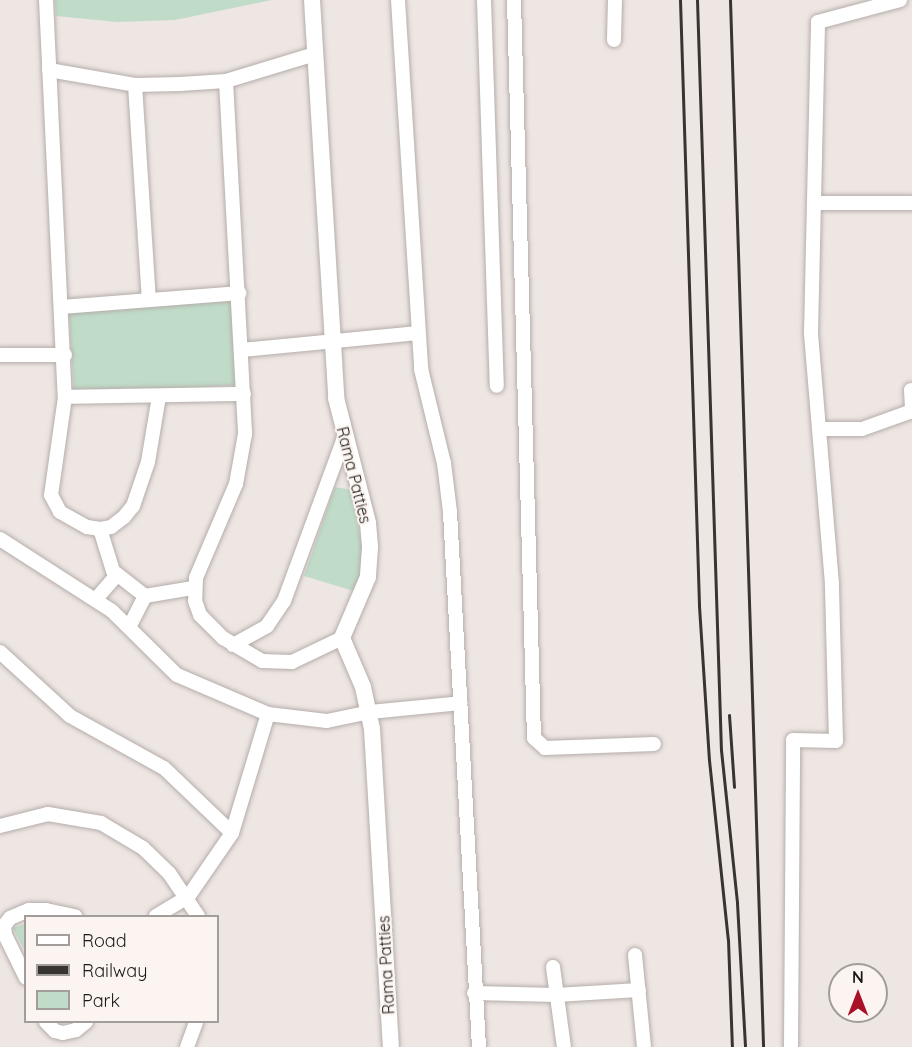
<!DOCTYPE html>
<html>
<head>
<meta charset="utf-8">
<style>
  body { margin:0 }
  #map { position:relative; width:912px; height:1047px; overflow:hidden; background:#eee6e3; font-family:Quicksand,sans-serif }
  div>[style] { position:absolute }
  .green>* { inset:0; background:#c0dcc9 }
  .roads { filter:drop-shadow(0 0 2px #b4ada9) drop-shadow(0 0 2px #b4ada9) }
  .minor>* { height:14px; margin:-7px; padding:0 7px; transform-origin:7px; border-radius:7px; background:#fff }
  .tertiary>* { height:16px; margin:-8px; padding:0 8px; transform-origin:8px; border-radius:8px; background:#fff }
  .rail>* { height:3px; margin:-1.5px; padding:0 1.5px; transform-origin:1.5px; border-radius:1.5px; background:#373432 }
  span { translate:-50% -50%; white-space:nowrap; text-align:center; line-height:1.15; -webkit-text-stroke:4.5px #fbf4f0; paint-order:stroke }
  .street-label { font-size:16px; color:#1c1a18 }
  .legend { position:absolute; left:24px; top:915px; width:195px; height:108px; box-sizing:border-box; background:#fbf4f0; border:2px solid #a29d9a; margin:0; padding:8px 10px; list-style:none; font-size:18px; color:#1c1a18 }
  .legend li { display:flex; align-items:center; gap:12px; height:30px }
  .legend b { width:30px; border:2px solid #a29d9a }
  .north { position:absolute; left:828px; top:963px; width:60px; height:60px; box-sizing:border-box; background:#fbf4f0; border:2px solid #a29d9a; border-radius:50%; rotate:0deg; font-size:16px; font-weight:700; line-height:24px; text-align:center; color:#1c1a18 }
  .north::after { content:''; display:block; margin:auto; width:21px; height:27px; background:#a81128; clip-path:polygon(50% 0,100% 100%,50% 72%,0 100%) }
</style>
</head>
<body>
<div id="map">
  <div class="green">
    <i style="clip-path:polygon(55px 0,272px 0,175px 20px,117px 22px,56px 16px)"></i>
    <i style="clip-path:polygon(232px 301px,237px 385px,74px 394px,69px 311px)"></i>
    <i style="clip-path:polygon(335px 487px,352px 490px,363px 554px,357px 592px,304px 576px)"></i>
    <i style="clip-path:polygon(25px 924px,26px 924px,25px 951px,13px 928px)"></i>
  </div>
  <div class="roads">
    <div class="minor">
      <i style="left:46px;top:0;width:397px;rotate:87.3deg"></i>
      <i style="left:65px;top:397px;width:99px;rotate:98.1deg"></i>
      <i style="left:51px;top:495px;width:19px;rotate:62deg"></i>
      <i style="left:60px;top:512px;width:31px;rotate:29deg"></i>
      <i style="left:87px;top:527px;width:13px;rotate:9deg"></i>
      <i style="left:100px;top:529px;width:11px;rotate:-10deg"></i>
      <i style="left:111px;top:527px;width:16px;rotate:-38deg"></i>
      <i style="left:124px;top:517px;width:14px;rotate:-51deg"></i>
      <i style="left:133px;top:506px;width:46px;rotate:-71.2deg"></i>
      <i style="left:148px;top:462px;width:67px;rotate:-80.5deg"></i>
      <i style="left:398px;top:0;width:370px;rotate:86.4deg"></i>
      <i style="left:421px;top:369px;width:97px;rotate:76.3deg"></i>
      <i style="left:444px;top:463px;width:49px;rotate:83deg"></i>
      <i style="left:450px;top:512px;width:536px;rotate:86.9deg"></i>
      <i style="left:484px;top:0;width:386px;rotate:88.1deg"></i>
      <i style="left:514px;top:0;width:738px;rotate:88.45deg"></i>
      <i style="left:534px;top:738px;width:15px;rotate:42deg"></i>
      <i style="left:545px;top:748px;width:109px;rotate:-2.1deg"></i>
      <i style="left:614px;top:40px;width:40px;rotate:-88.6deg"></i>
      <i style="left:49px;top:70px;width:87px;rotate:9.9deg"></i>
      <i style="left:135px;top:85px;width:45px;rotate:-1.3deg"></i>
      <i style="left:180px;top:84px;width:46px;rotate:-3.7deg"></i>
      <i style="left:226px;top:81px;width:93px;rotate:-16.9deg"></i>
      <i style="left:226px;top:81px;width:354px;rotate:86.9deg"></i>
      <i style="left:245px;top:434px;width:51px;rotate:100.2deg"></i>
      <i style="left:236px;top:484px;width:102px;rotate:113.1deg"></i>
      <i style="left:196px;top:578px;width:23px;rotate:92deg"></i>
      <i style="left:195px;top:601px;width:15px;rotate:70deg"></i>
      <i style="left:200px;top:615px;width:33px;rotate:45deg"></i>
      <i style="left:223px;top:638px;width:45px;rotate:30.5deg"></i>
      <i style="left:262px;top:661px;width:30px;rotate:2deg"></i>
      <i style="left:292px;top:662px;width:55px;rotate:-25.6deg"></i>
      <i style="left:135px;top:85px;width:215px;rotate:86.3deg"></i>
      <i style="left:816px;top:203px;width:96px"></i>
      <i style="left:62px;top:307px;width:178px;rotate:-4.5deg"></i>
      <i style="left:242px;top:350px;width:177px;rotate:-5.5deg"></i>
      <i style="left:0;top:355px;width:65px"></i>
      <i style="left:911px;top:390px;width:18px;rotate:87deg"></i>
      <i style="left:65px;top:397px;width:179px;rotate:-1deg"></i>
      <i style="left:819px;top:429px;width:43px"></i>
      <i style="left:862px;top:429px;width:53px;rotate:-19.8deg"></i>
      <i style="left:100px;top:529px;width:44px;rotate:72.8deg"></i>
      <i style="left:113px;top:571px;width:41px;rotate:38deg"></i>
      <i style="left:145px;top:596px;width:35px;rotate:117deg"></i>
      <i style="left:0;top:539px;width:133px;rotate:32.7deg"></i>
      <i style="left:112px;top:611px;width:91px;rotate:44.6deg"></i>
      <i style="left:177px;top:675px;width:99px;rotate:23.2deg"></i>
      <i style="left:268px;top:714px;width:59px;rotate:6.8deg"></i>
      <i style="left:327px;top:721px;width:44px;rotate:-11.8deg"></i>
      <i style="left:370px;top:712px;width:91px;rotate:-5.6deg"></i>
      <i style="left:145px;top:596px;width:49px;rotate:-9.5deg"></i>
      <i style="left:96px;top:599px;width:32px;rotate:-49deg"></i>
      <i style="left:233px;top:645px;width:39px;rotate:-29deg"></i>
      <i style="left:267px;top:626px;width:30px;rotate:-56deg"></i>
      <i style="left:284px;top:601px;width:174px;rotate:-69.8deg"></i>
      <i style="left:0;top:652px;width:95px;rotate:42.4deg"></i>
      <i style="left:70px;top:716px;width:107px;rotate:29deg"></i>
      <i style="left:164px;top:768px;width:94px;rotate:43.7deg"></i>
      <i style="left:0;top:826px;width:49px;rotate:-14deg"></i>
      <i style="left:48px;top:814px;width:54px;rotate:9.6deg"></i>
      <i style="left:101px;top:823px;width:49px;rotate:30.8deg"></i>
      <i style="left:143px;top:848px;width:36px;rotate:44deg"></i>
      <i style="left:169px;top:873px;width:52px;rotate:56deg"></i>
      <i style="left:156px;top:916px;width:37px;rotate:-31deg"></i>
      <i style="left:188px;top:897px;width:78px;rotate:-55.5deg"></i>
      <i style="left:232px;top:833px;width:124px;rotate:-73.2deg"></i>
      <i style="left:635px;top:955px;width:92px;rotate:84.4deg"></i>
      <i style="left:553px;top:967px;width:81px;rotate:82.2deg"></i>
      <i style="left:26px;top:978px;width:48px;rotate:-116deg"></i>
      <i style="left:5px;top:935px;width:9px;rotate:-96deg"></i>
      <i style="left:4px;top:926px;width:10px;rotate:-53deg"></i>
      <i style="left:10px;top:918px;width:21px;rotate:-23deg"></i>
      <i style="left:29px;top:910px;width:17px"></i>
      <i style="left:46px;top:910px;width:30px;rotate:12deg"></i>
      <i style="left:474px;top:993px;width:82px;rotate:1.4deg"></i>
      <i style="left:556px;top:995px;width:83px;rotate:-3.4deg"></i>
      <i style="left:46px;top:1022px;width:13px;rotate:45deg"></i>
      <i style="left:55px;top:1031px;width:8px;rotate:14deg"></i>
      <i style="left:63px;top:1033px;width:13px;rotate:-13deg"></i>
      <i style="left:76px;top:1030px;width:13px;rotate:-39deg"></i>
      <i style="left:187px;top:1047px;width:27px;rotate:-70deg"></i>
      <i style="left:791px;top:1047px;width:307px;rotate:-89.6deg"></i>
      <i style="left:793px;top:740px;width:43px;rotate:1.3deg"></i>
      <i style="left:836px;top:741px;width:157px;rotate:-91.5deg"></i>
      <i style="left:832px;top:584px;width:252px;rotate:-94.8deg"></i>
      <i style="left:811px;top:333px;width:311px;rotate:-88.7deg"></i>
      <i style="left:818px;top:22px;width:85px;rotate:-15deg"></i>
    </div>
    <div class="tertiary">
      <i style="left:312px;top:0;width:399px;rotate:86.5deg"></i>
      <i style="left:336px;top:398px;width:129px;rotate:75.6deg"></i>
      <i style="left:368px;top:523px;width:24px;rotate:85deg"></i>
      <i style="left:370px;top:547px;width:30px;rotate:94deg"></i>
      <i style="left:368px;top:577px;width:66px;rotate:113.1deg"></i>
      <i style="left:342px;top:638px;width:53px;rotate:66.8deg"></i>
      <i style="left:363px;top:687px;width:43px;rotate:77.9deg"></i>
      <i style="left:372px;top:729px;width:319px;rotate:86.6deg"></i>
    </div>
  </div>
  <div class="rail">
    <i style="left:680px;top:0;width:606px;rotate:88.2deg"></i>
    <i style="left:699px;top:606px;width:154px;rotate:86.3deg"></i>
    <i style="left:709px;top:760px;width:181px;rotate:84deg"></i>
    <i style="left:728px;top:940px;width:107px;rotate:87.9deg"></i>
    <i style="left:697px;top:0;width:750px;rotate:88.17deg"></i>
    <i style="left:721px;top:750px;width:154px;rotate:84deg"></i>
    <i style="left:737px;top:903px;width:144px;rotate:86.8deg"></i>
    <i style="left:730px;top:0;width:1048px;rotate:88.19deg"></i>
    <i style="left:729px;top:715px;width:72px;rotate:86deg"></i>
  </div>
  <div class="street-label">
    <span style="left:354px;top:475px;rotate:76deg">Rama Patties</span>
    <span style="left:386px;top:965px;rotate:-93deg">Rama Patties</span>
  </div>
  <ul class="legend">
  <li><b style="height:8px;background:#fff"></b>Road</li>
  <li><b style="height:8px;background:#373432"></b>Railway</li>
  <li><b style="height:16px;background:#c0dcc9"></b>Park</li>
  </ul>
  <div class="north">N</div>
</div>
</body>
</html>
